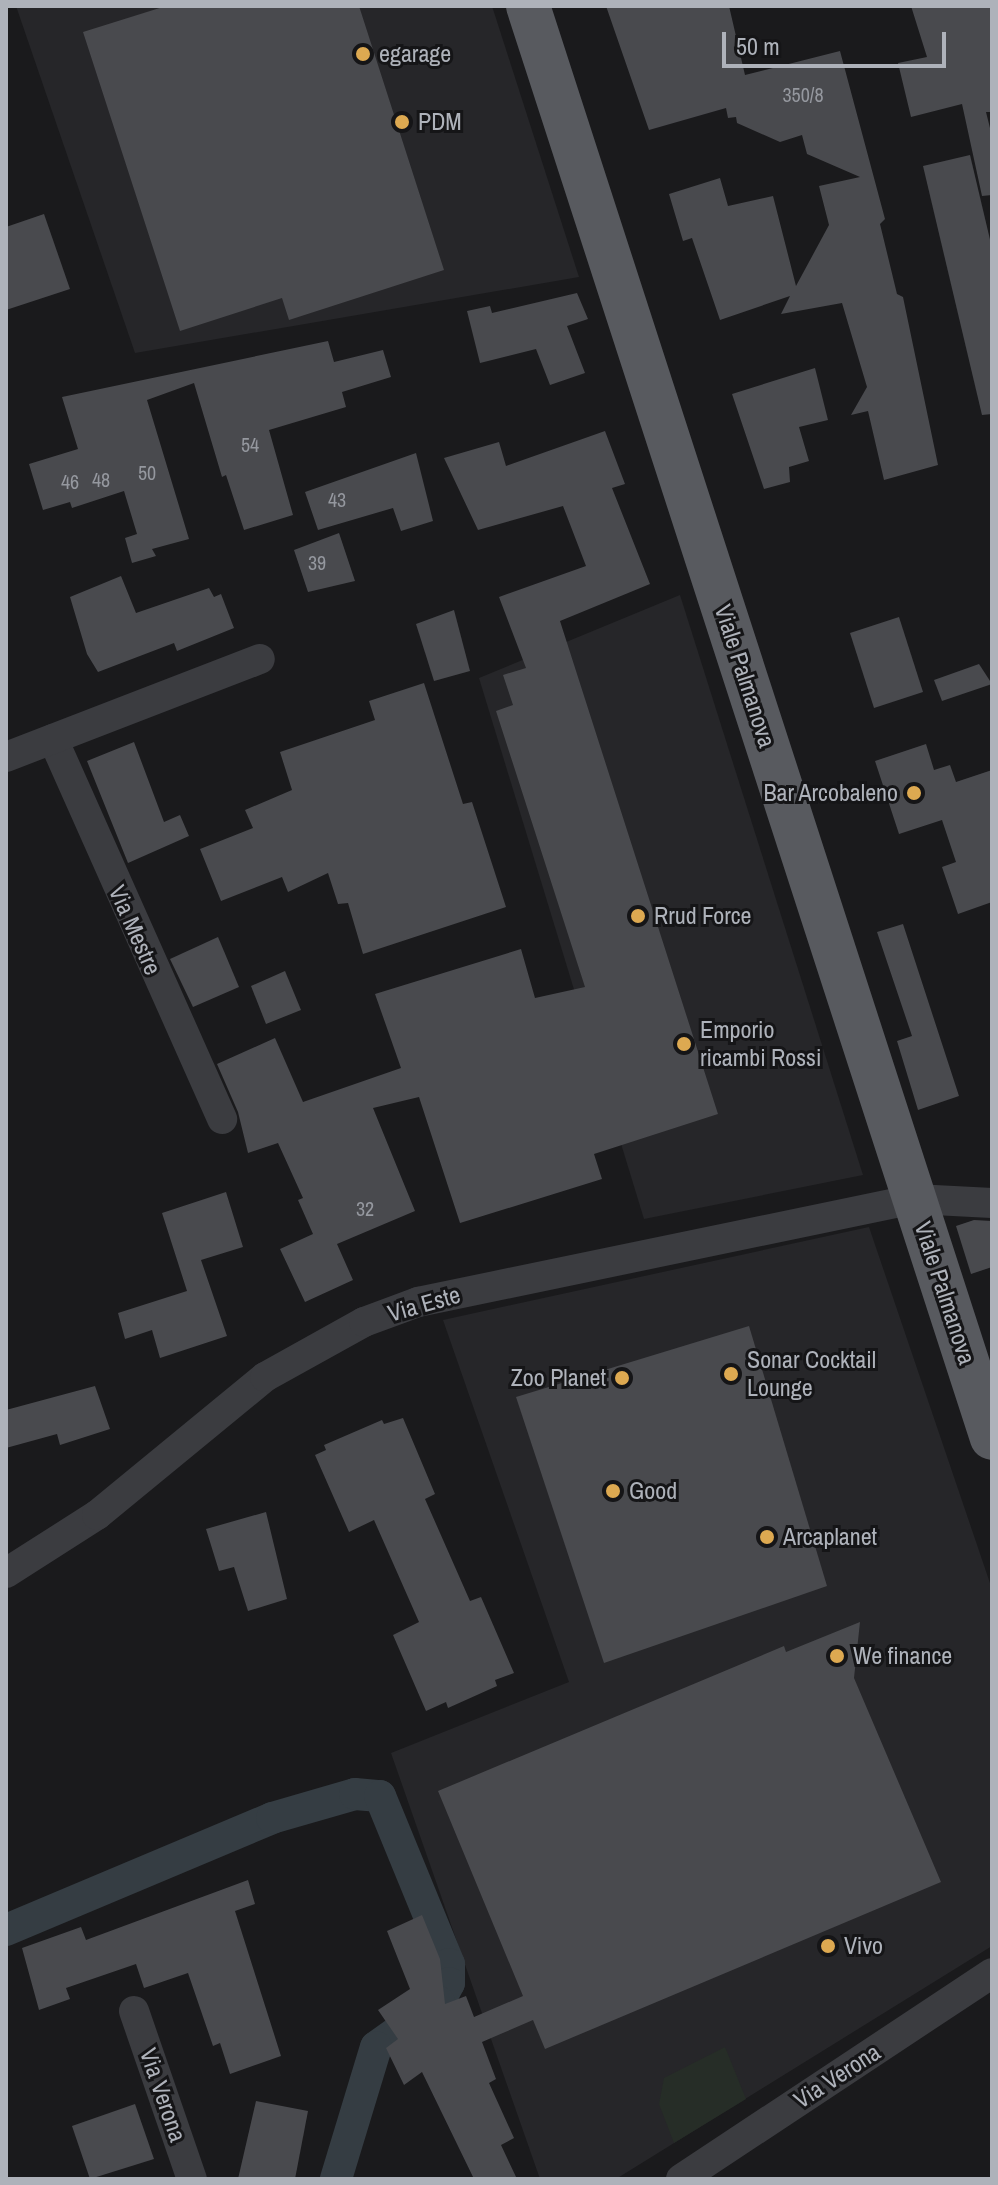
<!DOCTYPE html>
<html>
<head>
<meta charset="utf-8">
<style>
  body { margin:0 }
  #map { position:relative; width:998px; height:2185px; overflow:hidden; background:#1a1a1c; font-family:"Archivo Narrow",sans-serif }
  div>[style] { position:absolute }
  .built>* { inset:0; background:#262629 }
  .green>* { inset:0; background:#262d27 }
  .canal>* { height:32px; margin:-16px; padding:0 16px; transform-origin:16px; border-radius:16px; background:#353d43 }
  .building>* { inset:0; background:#494a4e }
  .minor>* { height:30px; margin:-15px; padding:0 15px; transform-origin:15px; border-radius:15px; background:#3b3c40 }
  .primary>* { height:44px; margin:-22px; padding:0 22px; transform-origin:22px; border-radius:22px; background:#585a5f }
  .dots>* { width:22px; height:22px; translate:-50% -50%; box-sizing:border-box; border:4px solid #151517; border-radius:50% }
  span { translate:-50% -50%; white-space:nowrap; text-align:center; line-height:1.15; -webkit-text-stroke:6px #151517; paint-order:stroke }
  .number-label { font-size:20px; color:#95989f }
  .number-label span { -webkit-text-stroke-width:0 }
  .poi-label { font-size:24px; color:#aeb2ba }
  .left { translate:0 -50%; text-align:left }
  .right { translate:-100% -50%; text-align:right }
  .street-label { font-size:24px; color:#aeb2ba }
  .frame { position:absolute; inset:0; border:8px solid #aeb2ba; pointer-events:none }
  .scale { position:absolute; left:722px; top:32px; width:224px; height:36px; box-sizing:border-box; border:4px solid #aeb2ba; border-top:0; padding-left:10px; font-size:24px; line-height:28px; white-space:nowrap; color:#aeb2ba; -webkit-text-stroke:6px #151517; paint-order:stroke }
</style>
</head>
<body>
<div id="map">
  <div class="built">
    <i style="clip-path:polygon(16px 6px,492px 6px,579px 277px,135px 353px)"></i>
    <i style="clip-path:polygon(680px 595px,863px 1175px,644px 1219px,479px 678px)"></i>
    <i style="clip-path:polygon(869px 1227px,992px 1589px,992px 1946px,616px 2179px,540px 2179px,391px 1753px,569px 1682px,443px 1320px)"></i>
  </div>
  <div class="green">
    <i style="clip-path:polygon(725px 2047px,746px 2099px,674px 2143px,659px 2104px,664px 2078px)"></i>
  </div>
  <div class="canal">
    <i style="left:6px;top:1930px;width:289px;rotate:-22.8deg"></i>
    <i style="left:272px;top:1818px;width:86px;rotate:-16.1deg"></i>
    <i style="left:355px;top:1794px;width:25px;rotate:5deg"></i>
    <i style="left:380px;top:1796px;width:182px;rotate:67.7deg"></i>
    <i style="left:449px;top:1964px;width:19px;rotate:90deg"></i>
    <i style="left:449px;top:1983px;width:21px;rotate:118deg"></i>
    <i style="left:439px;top:2002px;width:77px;rotate:144.5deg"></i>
    <i style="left:376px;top:2047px;width:138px;rotate:106.9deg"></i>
  </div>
  <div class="building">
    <i style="clip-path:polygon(166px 6px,359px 6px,444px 270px,289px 320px,282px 298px,180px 331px,83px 32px)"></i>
    <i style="clip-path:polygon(606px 6px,729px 6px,745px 75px,840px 51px,885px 219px,880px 224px,897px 294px,903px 297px,938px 465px,884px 480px,868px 411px,851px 415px,867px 387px,842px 303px,781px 314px,790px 296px,720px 320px,692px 238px,683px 241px,669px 194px,720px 178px,728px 206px,773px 196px,796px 286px,829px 225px,819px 186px,860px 177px,807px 154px,802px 135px,780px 142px,737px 123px,736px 117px,728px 118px,726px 108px,649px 130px)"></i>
    <i style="clip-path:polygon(911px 6px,992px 6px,992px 112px,986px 112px,992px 136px,992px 195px,982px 196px,962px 104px,911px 117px,898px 63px,927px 57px)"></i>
    <i style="clip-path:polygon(970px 155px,992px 248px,992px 414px,982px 415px,923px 166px)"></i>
    <i style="clip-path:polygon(44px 214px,70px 289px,6px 310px,6px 227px)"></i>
    <i style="clip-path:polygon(577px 293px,588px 319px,567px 326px,585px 373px,550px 385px,536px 349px,480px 363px,467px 311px,490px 306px,492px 313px)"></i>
    <i style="clip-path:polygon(328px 341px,334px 362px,383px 350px,391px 377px,342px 392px,346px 407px,269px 430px,293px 515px,244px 530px,226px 475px,222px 477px,194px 383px,147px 400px,189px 539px,152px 549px,156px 556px,132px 563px,125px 538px,137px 534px,124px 491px,72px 508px,70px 502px,43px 510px,29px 464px,78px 449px,62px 397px)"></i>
    <i style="clip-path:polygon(815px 368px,828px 420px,799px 427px,809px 461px,789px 467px,790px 482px,764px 489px,732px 394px)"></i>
    <i style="clip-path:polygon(605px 431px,625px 484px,612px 488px,650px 584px,560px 621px,718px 1114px,594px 1154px,602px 1179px,460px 1223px,419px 1097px,373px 1108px,415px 1211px,337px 1244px,353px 1280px,305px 1302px,280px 1249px,313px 1234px,298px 1200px,303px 1198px,278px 1143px,248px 1153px,238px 1112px,217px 1064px,275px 1038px,303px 1102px,401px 1068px,375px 994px,521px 949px,535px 998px,585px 987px,496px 711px,513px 705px,503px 675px,526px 668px,499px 597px,586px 566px,563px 506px,478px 530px,444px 458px,499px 442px,506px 466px)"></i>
    <i style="clip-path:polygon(416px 453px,433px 521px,401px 531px,393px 508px,318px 530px,305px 492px)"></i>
    <i style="clip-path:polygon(339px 533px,355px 581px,308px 592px,294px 550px)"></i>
    <i style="clip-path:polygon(121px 576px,136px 613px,209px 588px,214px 597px,221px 594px,234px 628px,177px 651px,174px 643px,98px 672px,87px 654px,70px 597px)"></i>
    <i style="clip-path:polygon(454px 610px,470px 671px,434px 681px,416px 624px)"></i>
    <i style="clip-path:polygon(899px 617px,923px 692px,874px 708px,850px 633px)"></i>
    <i style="clip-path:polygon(979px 664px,992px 684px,942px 701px,934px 680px)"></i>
    <i style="clip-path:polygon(424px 683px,463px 804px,472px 802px,506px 907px,363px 954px,348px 903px,338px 904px,328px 873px,288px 892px,282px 877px,221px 901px,200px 849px,253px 828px,245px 810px,292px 790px,280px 752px,375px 720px,369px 701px)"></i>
    <i style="clip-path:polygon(134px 742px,164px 822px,180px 815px,189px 836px,128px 863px,87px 761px)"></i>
    <i style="clip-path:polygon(926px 744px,934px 770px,950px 765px,956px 782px,992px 770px,992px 902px,958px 914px,942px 867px,956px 862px,942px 820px,899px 834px,875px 761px)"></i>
    <i style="clip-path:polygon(903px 924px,959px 1096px,918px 1110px,897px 1041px,912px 1036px,877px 932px)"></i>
    <i style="clip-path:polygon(218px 937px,239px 987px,193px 1007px,170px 959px)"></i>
    <i style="clip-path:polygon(285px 971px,301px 1010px,266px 1024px,251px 986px)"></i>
    <i style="clip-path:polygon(226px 1192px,243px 1247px,201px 1260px,227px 1336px,160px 1358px,152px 1330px,125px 1339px,118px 1313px,187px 1291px,162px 1213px)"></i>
    <i style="clip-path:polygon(974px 1220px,992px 1221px,992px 1267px,971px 1274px,956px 1226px)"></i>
    <i style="clip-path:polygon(749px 1326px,827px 1586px,604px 1663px,516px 1397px)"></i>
    <i style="clip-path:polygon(95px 1386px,110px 1429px,60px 1445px,57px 1434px,6px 1448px,6px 1410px)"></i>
    <i style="clip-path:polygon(403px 1418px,435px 1494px,425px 1499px,470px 1601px,481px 1597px,514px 1673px,495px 1680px,497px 1686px,448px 1708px,446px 1702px,426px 1711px,393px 1635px,419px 1622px,374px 1520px,349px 1532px,315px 1455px,326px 1450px,324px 1445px,382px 1420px,384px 1424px)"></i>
    <i style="clip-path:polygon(266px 1512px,287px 1599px,248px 1611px,234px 1567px,219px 1571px,206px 1529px)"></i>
    <i style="clip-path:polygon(860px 1622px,854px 1678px,941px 1882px,545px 2049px,533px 2020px,482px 2042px,496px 2079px,489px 2083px,514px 2138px,501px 2145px,517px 2179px,474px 2179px,422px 2072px,404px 2085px,386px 2048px,398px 2039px,378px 2010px,410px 1989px,387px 1931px,422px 1915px,440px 1959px,445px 2004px,466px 1996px,474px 2017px,523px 1996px,438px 1791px,784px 1646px,786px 1652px)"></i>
    <i style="clip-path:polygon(248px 1880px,255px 1904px,235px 1911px,281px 2056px,230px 2074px,220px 2043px,213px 2046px,188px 1973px,144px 1988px,136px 1964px,66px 1988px,70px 1999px,39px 2010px,22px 1948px,81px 1927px,86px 1940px)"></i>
    <i style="clip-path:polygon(256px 2101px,308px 2111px,295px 2179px,238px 2179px)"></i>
    <i style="clip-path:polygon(135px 2104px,154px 2159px,90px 2179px,72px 2126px)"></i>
  </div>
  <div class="minor">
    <i style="left:53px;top:739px;width:416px;rotate:66deg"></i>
    <i style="left:6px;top:757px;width:272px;rotate:-21.1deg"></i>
    <i style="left:6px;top:1573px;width:108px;rotate:-32.5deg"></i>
    <i style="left:97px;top:1515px;width:217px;rotate:-39.4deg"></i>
    <i style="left:265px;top:1377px;width:113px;rotate:-29.1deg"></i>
    <i style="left:364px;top:1322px;width:58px;rotate:-20.3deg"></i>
    <i style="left:418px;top:1302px;width:508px;rotate:-11.71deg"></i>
    <i style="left:915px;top:1199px;width:77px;rotate:3deg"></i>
    <i style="left:134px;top:2011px;width:178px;rotate:71deg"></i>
    <i style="left:681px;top:2179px;width:373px;rotate:-33.5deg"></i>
  </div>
  <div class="primary">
    <i style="left:528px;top:6px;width:1505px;rotate:72.05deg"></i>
  </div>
  <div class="dots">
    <i style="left:363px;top:54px;background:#dda951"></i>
    <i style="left:402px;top:122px;background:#dda951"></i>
    <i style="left:914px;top:793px;background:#dda951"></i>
    <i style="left:638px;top:916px;background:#dda951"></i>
    <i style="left:684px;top:1044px;background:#dda951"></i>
    <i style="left:731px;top:1374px;background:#dda951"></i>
    <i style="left:622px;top:1378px;background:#dda951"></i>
    <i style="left:613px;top:1491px;background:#dda951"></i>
    <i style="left:767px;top:1537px;background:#dda951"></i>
    <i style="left:837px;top:1656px;background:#dda951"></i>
    <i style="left:828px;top:1946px;background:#dda951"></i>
  </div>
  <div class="number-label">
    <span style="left:803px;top:94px">350/8</span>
    <span style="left:250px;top:444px">54</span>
    <span style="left:147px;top:472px">50</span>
    <span style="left:101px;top:479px">48</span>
    <span style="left:70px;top:481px">46</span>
    <span style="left:337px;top:499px">43</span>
    <span style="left:317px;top:562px">39</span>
    <span style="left:365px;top:1208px">32</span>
  </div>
  <div class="poi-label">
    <span class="left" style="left:379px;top:54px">egarage</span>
    <span class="left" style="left:418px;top:122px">PDM</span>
    <span class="right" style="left:898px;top:793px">Bar Arcobaleno</span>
    <span class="left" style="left:654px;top:916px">Rrud Force</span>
    <span class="left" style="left:700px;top:1044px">Emporio<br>ricambi Rossi</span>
    <span class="left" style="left:747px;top:1374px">Sonar Cocktail<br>Lounge</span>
    <span class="right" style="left:606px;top:1378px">Zoo Planet</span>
    <span class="left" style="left:629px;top:1491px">Good</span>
    <span class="left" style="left:783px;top:1537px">Arcaplanet</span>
    <span class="left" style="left:853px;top:1656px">We finance</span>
    <span class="left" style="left:844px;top:1946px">Vivo</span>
  </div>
  <div class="street-label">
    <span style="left:745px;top:676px;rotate:72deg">Viale Palmanova</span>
    <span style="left:135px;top:930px;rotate:66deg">Via Mestre</span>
    <span style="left:945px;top:1293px;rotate:72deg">Viale Palmanova</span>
    <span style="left:424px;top:1304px;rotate:-16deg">Via Este</span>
    <span style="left:837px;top:2076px;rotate:-33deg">Via Verona</span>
    <span style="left:163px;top:2095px;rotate:71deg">Via Verona</span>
  </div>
  <div class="frame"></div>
  <div class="scale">50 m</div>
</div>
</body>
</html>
